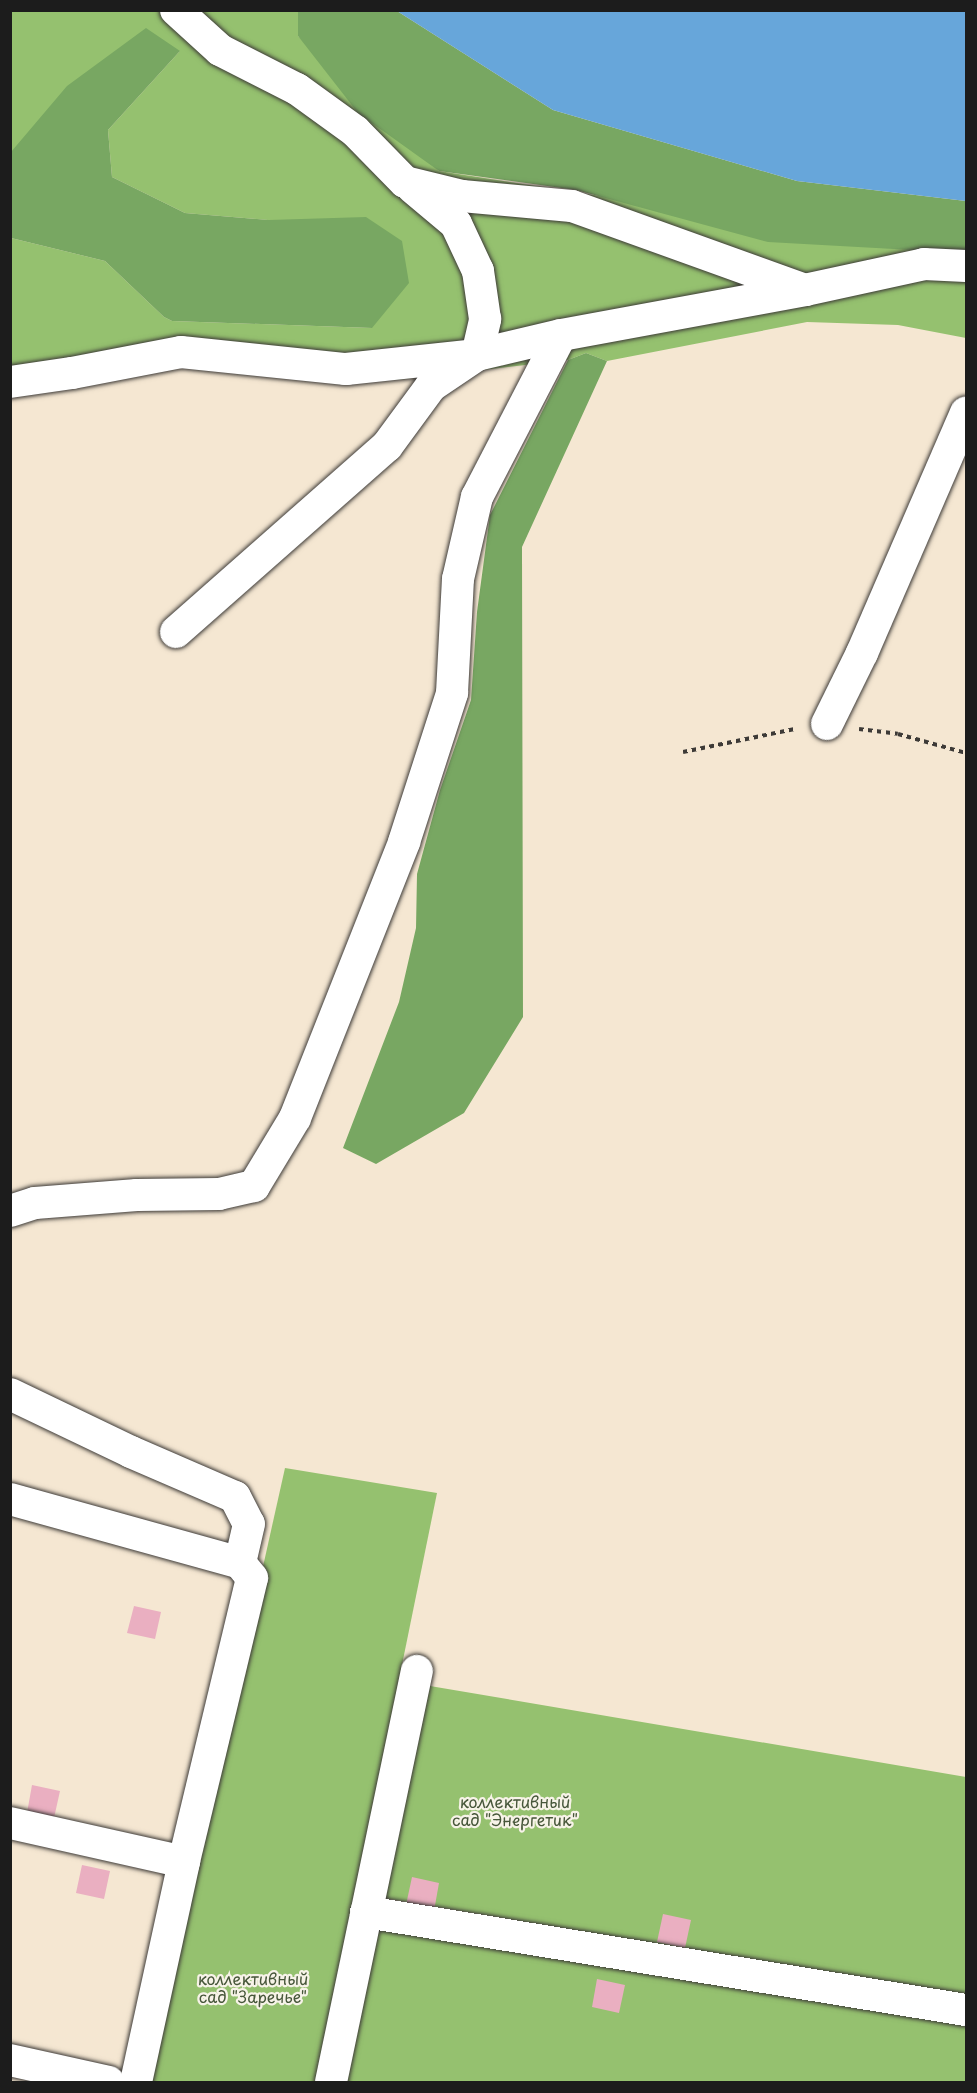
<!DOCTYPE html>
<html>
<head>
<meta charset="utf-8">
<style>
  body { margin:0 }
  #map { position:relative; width:977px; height:2093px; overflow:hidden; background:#f5e7d2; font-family:"Playpen Sans",sans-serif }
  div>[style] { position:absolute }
  .green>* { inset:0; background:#95c16f }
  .forest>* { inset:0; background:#78a762 }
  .water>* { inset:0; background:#67a6da }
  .building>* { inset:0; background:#eaafc1 }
  .path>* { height:4px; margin-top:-2px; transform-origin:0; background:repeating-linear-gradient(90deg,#3d3a37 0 4.5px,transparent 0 9px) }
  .roads { filter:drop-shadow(0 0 2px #3d3a37) drop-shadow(0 0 2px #3d3a37) }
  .minor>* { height:32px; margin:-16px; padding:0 16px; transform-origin:16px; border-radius:16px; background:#fff }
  span { translate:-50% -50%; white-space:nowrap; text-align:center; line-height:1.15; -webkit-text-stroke:4.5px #f7f3e8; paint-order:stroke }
  .park-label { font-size:16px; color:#465639 }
  .frame { position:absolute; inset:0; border:12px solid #1c1c1c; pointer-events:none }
</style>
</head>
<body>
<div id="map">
  <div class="green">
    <i style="clip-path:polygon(11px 11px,298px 11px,298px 36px,439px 171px,966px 253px,966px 338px,898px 325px,807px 322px,607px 361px,586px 353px,568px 360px,397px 380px,342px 380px,182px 364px,11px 393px,11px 238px,105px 261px,164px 317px,172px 321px,372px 328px,268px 220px,185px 213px,112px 177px,108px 130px,180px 51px,11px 152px)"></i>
    <i style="clip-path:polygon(285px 1468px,437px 1493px,317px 2082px,148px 2082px)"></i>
    <i style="clip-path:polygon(430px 1686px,966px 1777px,966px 1996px,384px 1898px)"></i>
    <i style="clip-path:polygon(378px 1928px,966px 2022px,966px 2082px,345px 2082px)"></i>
  </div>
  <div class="forest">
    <i style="clip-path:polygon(298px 11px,397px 11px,553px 110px,797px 181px,966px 201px,966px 253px,768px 242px,576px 190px,439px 171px,358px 113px,298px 36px)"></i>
    <i style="clip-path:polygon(146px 28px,180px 51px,108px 130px,112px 177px,185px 213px,269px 220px,366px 217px,402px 241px,409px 283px,372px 328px,172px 321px,164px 317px,105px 261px,11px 238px,11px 152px,67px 86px)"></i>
    <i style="clip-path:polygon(586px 353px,607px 361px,522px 547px,523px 1017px,464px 1113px,376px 1164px,343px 1148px,399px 1002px,416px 928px,417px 874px,440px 790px,471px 700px,477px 612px,490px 515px,568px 360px)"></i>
  </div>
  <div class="water">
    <i style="clip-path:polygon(397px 11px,966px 11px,966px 201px,797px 181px,553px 110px)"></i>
  </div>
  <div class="building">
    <i style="clip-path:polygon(134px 1606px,161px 1612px,155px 1639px,127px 1633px)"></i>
    <i style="clip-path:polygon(32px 1785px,60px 1791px,54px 1818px,27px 1813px)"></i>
    <i style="clip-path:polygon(82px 1865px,110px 1871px,104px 1899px,76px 1893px)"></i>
    <i style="clip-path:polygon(412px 1877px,439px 1883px,434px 1911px,406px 1905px)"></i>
    <i style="clip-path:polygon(663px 1914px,691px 1920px,685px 1948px,657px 1942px)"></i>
    <i style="clip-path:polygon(597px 1979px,625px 1985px,619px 2013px,592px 2007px)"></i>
  </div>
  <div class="path">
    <i style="left:859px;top:729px;width:39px;rotate:7deg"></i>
    <i style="left:898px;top:734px;width:71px;rotate:15.6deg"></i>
    <i style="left:683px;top:752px;width:114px;rotate:-11.6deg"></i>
  </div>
  <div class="roads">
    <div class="minor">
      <i style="left:176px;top:10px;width:59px;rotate:42.3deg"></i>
      <i style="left:220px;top:50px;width:86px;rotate:26.9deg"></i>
      <i style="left:297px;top:89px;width:72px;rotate:35.9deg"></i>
      <i style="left:355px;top:131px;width:71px;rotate:45.6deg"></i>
      <i style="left:405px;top:182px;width:59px;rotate:13.8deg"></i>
      <i style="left:462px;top:196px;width:110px;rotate:5.2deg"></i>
      <i style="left:572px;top:206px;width:248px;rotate:19.8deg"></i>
      <i style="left:805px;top:290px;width:122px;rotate:-12.3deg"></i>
      <i style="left:924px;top:264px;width:42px;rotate:2.7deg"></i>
      <i style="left:10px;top:382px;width:63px;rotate:-8.3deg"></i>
      <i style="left:72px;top:373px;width:111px;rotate:-10.9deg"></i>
      <i style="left:181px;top:352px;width:166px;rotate:5.9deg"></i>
      <i style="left:346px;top:369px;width:132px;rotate:-6.1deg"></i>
      <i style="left:477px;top:355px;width:86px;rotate:-13.4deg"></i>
      <i style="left:561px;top:335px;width:248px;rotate:-10.4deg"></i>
      <i style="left:176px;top:632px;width:281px;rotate:-41.4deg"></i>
      <i style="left:387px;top:446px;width:74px;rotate:-53.7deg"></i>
      <i style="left:431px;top:386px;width:55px;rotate:-34deg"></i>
      <i style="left:477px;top:355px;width:37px;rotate:-77deg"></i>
      <i style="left:485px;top:319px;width:49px;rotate:-98.3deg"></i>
      <i style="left:478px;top:271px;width:52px;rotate:-115.1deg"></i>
      <i style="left:456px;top:224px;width:56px;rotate:-140.1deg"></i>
      <i style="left:827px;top:724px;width:79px;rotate:-63.8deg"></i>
      <i style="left:862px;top:653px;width:262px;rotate:-66.6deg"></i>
      <i style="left:10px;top:1211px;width:26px;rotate:-18deg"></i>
      <i style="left:35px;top:1203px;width:102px;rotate:-4.5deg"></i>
      <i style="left:137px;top:1195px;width:82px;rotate:-0.7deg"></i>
      <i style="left:219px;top:1194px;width:36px;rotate:-13deg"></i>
      <i style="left:254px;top:1186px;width:79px;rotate:-58.9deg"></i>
      <i style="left:295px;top:1118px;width:297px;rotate:-68.4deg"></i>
      <i style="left:404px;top:842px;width:157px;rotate:-72.1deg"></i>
      <i style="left:452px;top:693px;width:114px;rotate:-87deg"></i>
      <i style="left:458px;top:579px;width:84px;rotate:-77deg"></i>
      <i style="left:477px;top:497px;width:182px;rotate:-62.6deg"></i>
      <i style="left:10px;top:1394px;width:134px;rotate:25.6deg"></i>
      <i style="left:131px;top:1452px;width:113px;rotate:23.4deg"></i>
      <i style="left:235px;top:1497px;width:30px;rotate:63deg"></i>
      <i style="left:249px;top:1524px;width:40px;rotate:103deg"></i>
      <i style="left:10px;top:1499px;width:239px;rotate:15.5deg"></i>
      <i style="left:240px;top:1563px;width:19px;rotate:51deg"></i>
      <i style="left:252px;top:1578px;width:292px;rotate:103.5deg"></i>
      <i style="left:184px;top:1862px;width:225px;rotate:102.3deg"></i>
      <i style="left:10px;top:1823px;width:178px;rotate:12.6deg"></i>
      <i style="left:366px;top:1912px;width:608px;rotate:9.28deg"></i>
      <i style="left:10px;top:2060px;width:101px;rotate:12.5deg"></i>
      <i style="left:331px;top:2082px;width:420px;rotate:-78.2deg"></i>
    </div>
  </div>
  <div class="park-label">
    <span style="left:515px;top:1810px">коллективный<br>сад "Энергетик"</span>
    <span style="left:253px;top:1987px">коллективный<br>сад "Заречье"</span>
  </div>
  <div class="frame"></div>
</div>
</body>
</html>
